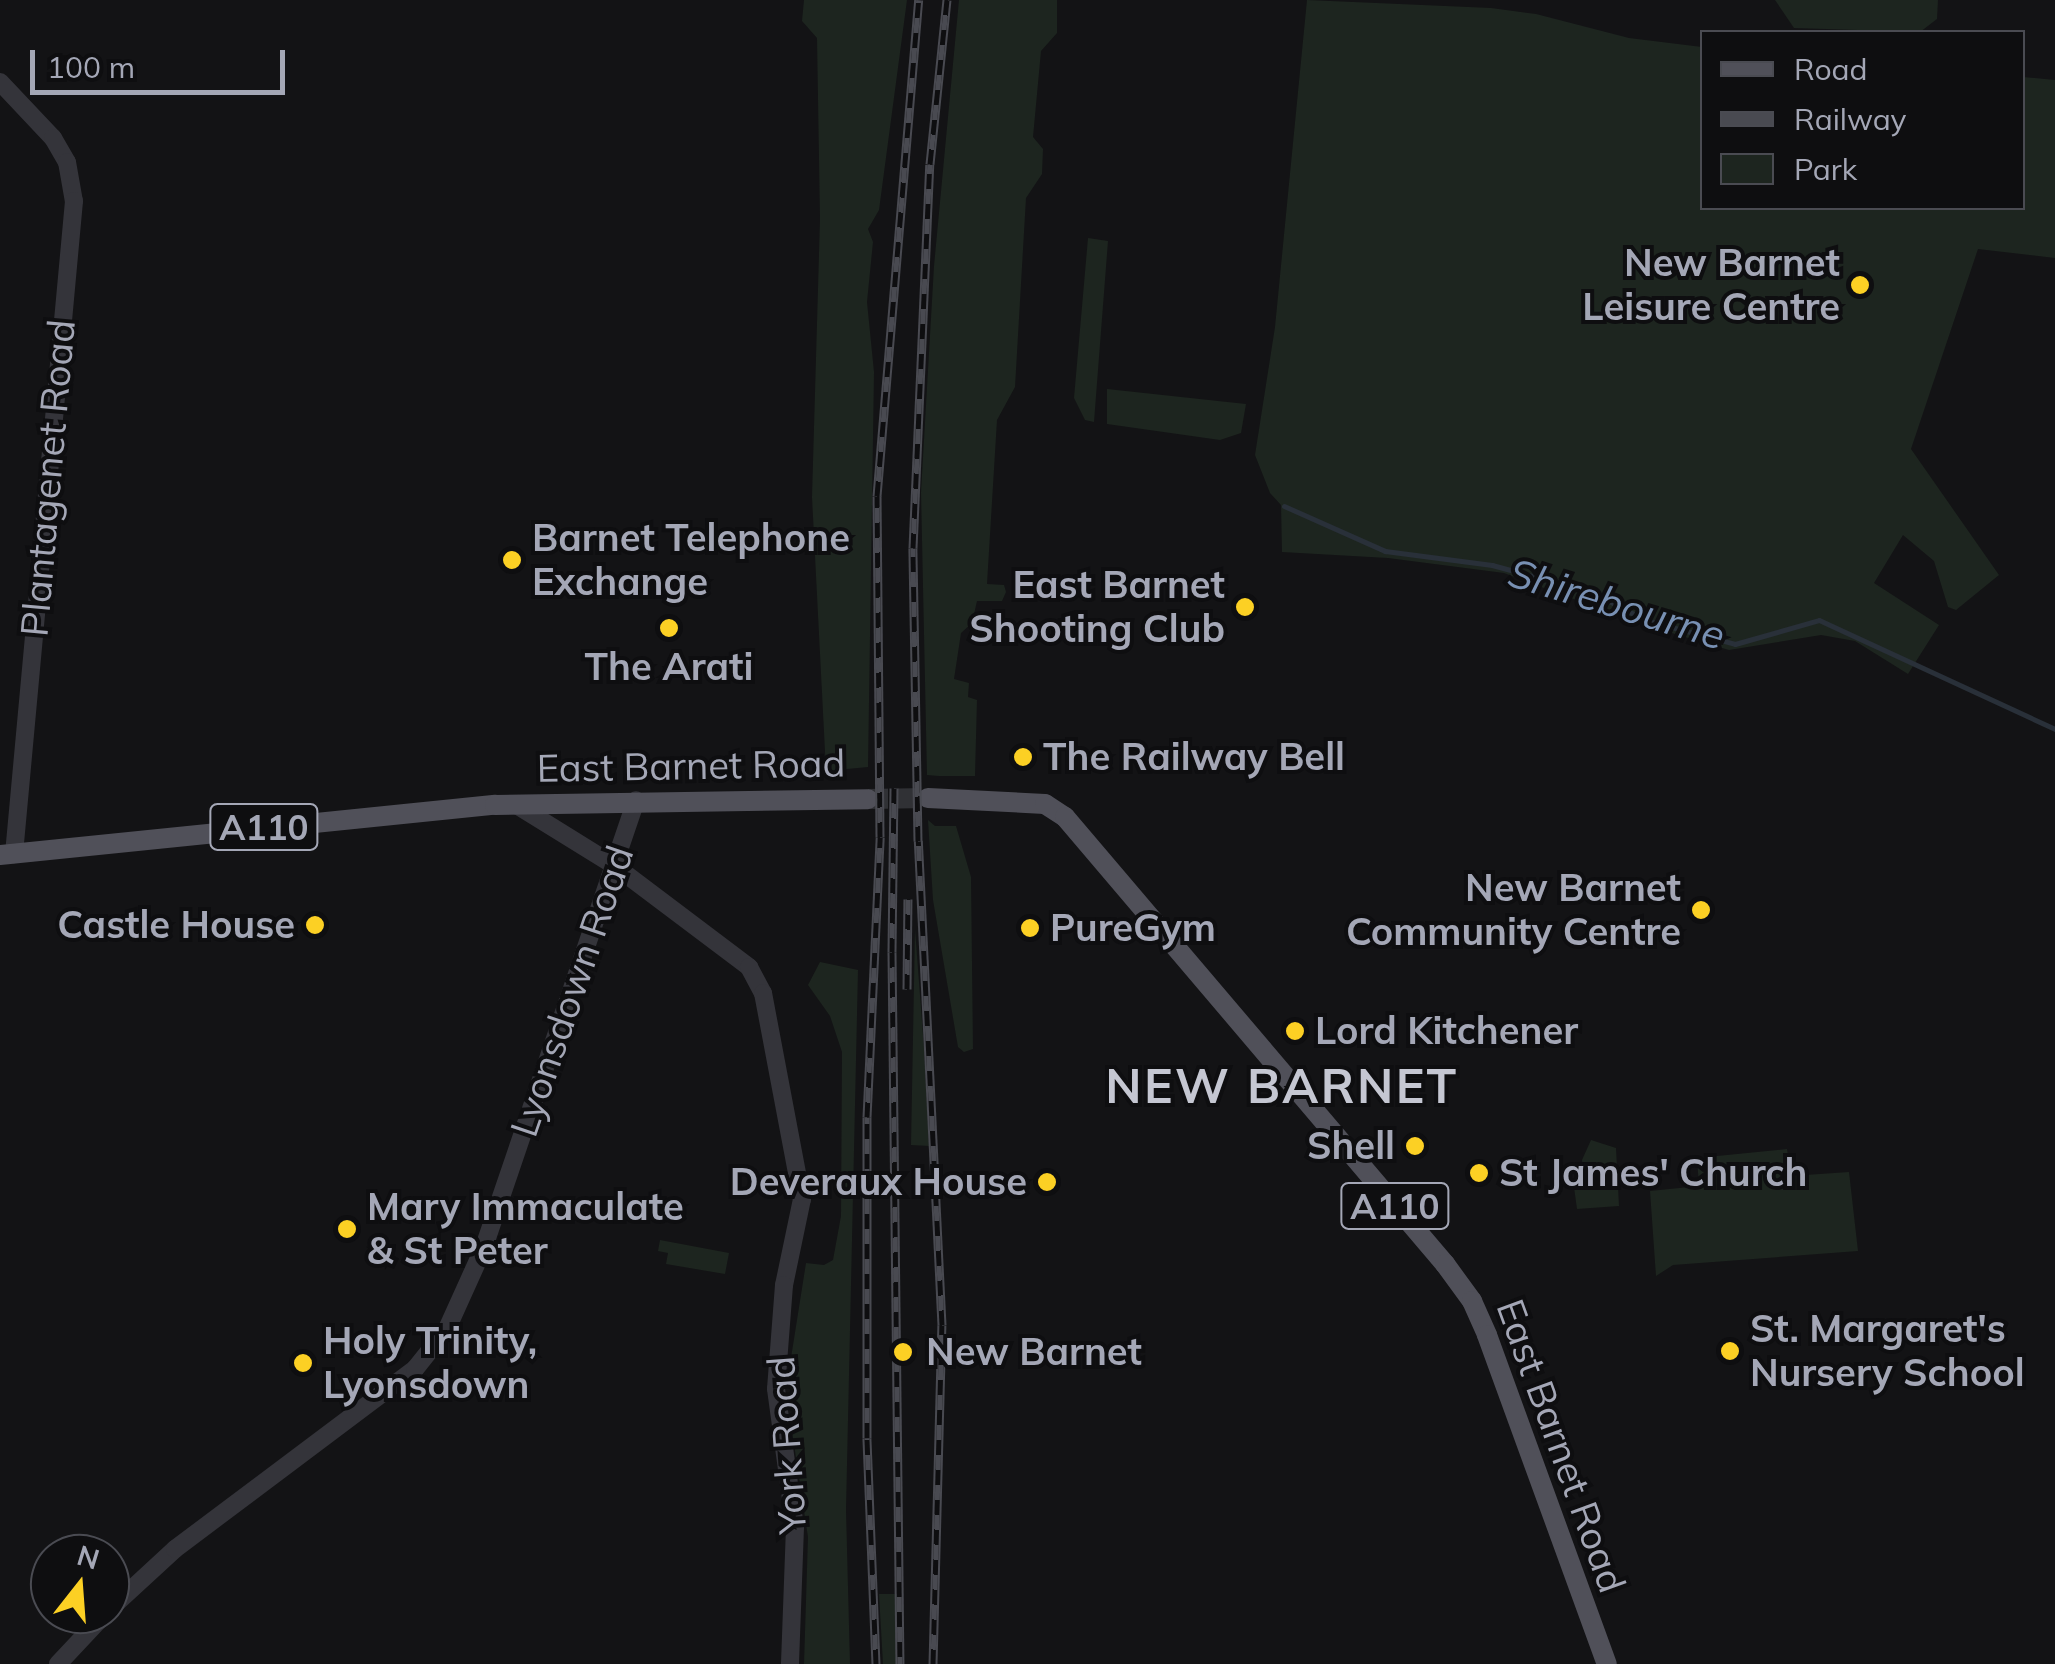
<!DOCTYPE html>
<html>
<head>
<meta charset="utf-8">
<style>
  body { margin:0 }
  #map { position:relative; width:2055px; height:1664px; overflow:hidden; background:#131315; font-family:Mulish,sans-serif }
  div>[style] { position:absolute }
  .green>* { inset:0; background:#1d251f }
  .stream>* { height:5px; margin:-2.5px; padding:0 2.5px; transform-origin:2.5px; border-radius:2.5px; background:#293039 }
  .major-tunnel>* { height:20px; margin-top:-10px; transform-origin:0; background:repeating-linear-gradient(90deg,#303135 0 20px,transparent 0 30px) }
  .minor>* { height:18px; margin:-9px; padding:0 9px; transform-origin:9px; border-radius:9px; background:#34343a }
  .major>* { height:20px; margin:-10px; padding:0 10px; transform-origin:10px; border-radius:10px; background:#505059 }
  .rail>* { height:9px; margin-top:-4.5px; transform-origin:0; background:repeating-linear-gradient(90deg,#0e0e10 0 15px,#494a51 0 30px); box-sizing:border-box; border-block:2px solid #494a51 }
  .dots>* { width:28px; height:28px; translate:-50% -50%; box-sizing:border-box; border:5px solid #0e0e10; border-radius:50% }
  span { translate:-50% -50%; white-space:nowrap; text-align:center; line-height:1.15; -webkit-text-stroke:8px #0e0e10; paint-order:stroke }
  .shield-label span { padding:2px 8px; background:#0e0e10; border:2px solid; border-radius:8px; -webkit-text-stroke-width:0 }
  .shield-label { font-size:35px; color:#a4a7b6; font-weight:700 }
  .poi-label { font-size:38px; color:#a4a7b6; font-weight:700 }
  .right { translate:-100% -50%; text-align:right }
  .left { translate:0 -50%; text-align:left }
  .street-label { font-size:38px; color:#a4a7b6 }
  .water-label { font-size:40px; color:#7890b3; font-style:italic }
  .district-label { font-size:48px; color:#c5c7d2; font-weight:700; letter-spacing:2.5px }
  .legend { position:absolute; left:1700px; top:30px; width:325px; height:180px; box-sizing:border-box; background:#0e0e10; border:2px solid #4a4b52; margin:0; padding:12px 18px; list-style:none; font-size:30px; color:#a4a7b6 }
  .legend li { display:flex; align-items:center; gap:20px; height:50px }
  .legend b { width:50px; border:2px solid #4a4b52 }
  .north { position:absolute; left:30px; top:1534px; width:100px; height:100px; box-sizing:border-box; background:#0e0e10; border:2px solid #4a4b52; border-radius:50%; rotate:17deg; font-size:28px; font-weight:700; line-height:40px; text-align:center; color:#a4a7b6 }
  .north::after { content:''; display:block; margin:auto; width:35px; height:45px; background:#fcd024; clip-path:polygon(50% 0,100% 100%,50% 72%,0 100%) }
  .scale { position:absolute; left:30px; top:50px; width:255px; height:45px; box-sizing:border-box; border:5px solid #a4a7b6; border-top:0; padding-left:12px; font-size:30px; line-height:35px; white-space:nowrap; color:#a4a7b6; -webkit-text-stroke:8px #0e0e10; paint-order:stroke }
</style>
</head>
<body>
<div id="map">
  <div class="green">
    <i style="clip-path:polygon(804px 0,907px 0,879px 210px,868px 229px,873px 242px,867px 302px,874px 372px,868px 767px,826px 771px,812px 497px,820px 219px,817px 38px,802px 21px)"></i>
    <i style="clip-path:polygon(959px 0,1057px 0,1057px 33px,1041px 51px,1033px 137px,1043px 149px,1042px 174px,1026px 198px,1015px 387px,997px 420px,987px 584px,1004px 585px,1006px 592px,1002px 601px,977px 601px,972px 623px,961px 633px,954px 679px,969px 683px,968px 697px,977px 700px,975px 776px,939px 776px,927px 775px,921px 492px,934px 266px)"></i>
    <i style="clip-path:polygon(1307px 0,1491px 8px,1536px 14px,1629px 38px,1702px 47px,1702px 208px,2022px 208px,2023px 77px,2055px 80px,2055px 258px,1978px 249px,1911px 449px,1999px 575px,1956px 610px,1948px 607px,1934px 561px,1903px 535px,1874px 583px,1939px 625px,1908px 674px,1855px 641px,1821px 635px,1729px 650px,1638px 623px,1504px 573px,1388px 558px,1282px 552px,1281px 505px,1270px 493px,1255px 455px,1275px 327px)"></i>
    <i style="clip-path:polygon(1775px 0,1938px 0,1937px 19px,1920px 32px,1794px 28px)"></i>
    <i style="clip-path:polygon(1088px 238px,1108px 241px,1094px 422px,1085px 420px,1074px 398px)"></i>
    <i style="clip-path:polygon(1107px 389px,1246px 404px,1241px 433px,1220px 440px,1107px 424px)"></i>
    <i style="clip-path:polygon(928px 820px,935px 826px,956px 826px,971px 877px,973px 1049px,964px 1052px,958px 1047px,933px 900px)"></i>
    <i style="clip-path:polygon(915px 929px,924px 1048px,929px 1146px,911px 1145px)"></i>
    <i style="clip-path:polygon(820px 962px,858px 970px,846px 1510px,850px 1664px,804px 1664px,808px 1537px,792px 1431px,791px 1358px,806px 1263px,824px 1265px,833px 1260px,841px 1216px,842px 1052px,830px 1016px,808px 985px)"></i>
    <i style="clip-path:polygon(1591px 1140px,1616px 1148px,1619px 1206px,1577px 1209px,1573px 1180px,1583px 1168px,1582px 1160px)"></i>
    <i style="clip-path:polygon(1787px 1149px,1791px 1176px,1849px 1172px,1858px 1251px,1673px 1265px,1656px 1276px,1650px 1191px,1699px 1186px,1697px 1158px)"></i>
    <i style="clip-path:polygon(660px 1240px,729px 1253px,725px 1274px,666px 1264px,668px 1253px,658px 1251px)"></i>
    <i style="clip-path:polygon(879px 1594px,897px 1594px,897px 1664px,883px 1664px)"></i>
  </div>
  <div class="stream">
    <i style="left:1284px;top:506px;width:111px;rotate:24deg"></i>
    <i style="left:1385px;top:551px;width:108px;rotate:7.5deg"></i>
    <i style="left:1492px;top:565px;width:104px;rotate:15.1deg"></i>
    <i style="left:1592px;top:592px;width:60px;rotate:27.8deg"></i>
    <i style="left:1645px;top:620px;width:93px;rotate:14.9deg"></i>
    <i style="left:1735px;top:644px;width:87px;rotate:-15.9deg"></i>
    <i style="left:1819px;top:620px;width:260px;rotate:24.8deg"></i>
  </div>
  <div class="major-tunnel">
    <i style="left:868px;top:799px;width:60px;rotate:-1deg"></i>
  </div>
  <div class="minor">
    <i style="left:0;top:82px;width:77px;rotate:46.6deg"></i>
    <i style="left:53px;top:138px;width:28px;rotate:60deg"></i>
    <i style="left:67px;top:162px;width:40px;rotate:80deg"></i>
    <i style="left:74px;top:201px;width:656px;rotate:95.25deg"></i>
    <i style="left:515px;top:804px;width:118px;rotate:31.8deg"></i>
    <i style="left:615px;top:866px;width:168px;rotate:37deg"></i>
    <i style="left:749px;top:967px;width:30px;rotate:62deg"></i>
    <i style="left:763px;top:993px;width:210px;rotate:79.3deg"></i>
    <i style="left:802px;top:1199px;width:88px;rotate:101.8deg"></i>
    <i style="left:784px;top:1285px;width:104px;rotate:94.4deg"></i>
    <i style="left:776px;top:1389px;width:139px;rotate:82.2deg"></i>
    <i style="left:795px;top:1527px;width:137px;rotate:92.1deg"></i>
    <i style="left:110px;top:1609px;width:88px;rotate:-42.7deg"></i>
    <i style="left:175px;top:1549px;width:300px;rotate:-36.9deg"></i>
    <i style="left:415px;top:1369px;width:51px;rotate:-51.3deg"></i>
    <i style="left:447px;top:1329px;width:90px;rotate:-65.7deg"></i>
    <i style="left:484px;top:1247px;width:472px;rotate:-71.2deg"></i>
    <i style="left:58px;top:1664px;width:69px;rotate:-46.8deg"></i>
  </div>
  <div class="major">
    <i style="left:928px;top:798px;width:117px;rotate:2.9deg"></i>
    <i style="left:1045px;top:804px;width:24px;rotate:33deg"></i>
    <i style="left:1065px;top:817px;width:587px;rotate:49.63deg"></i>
    <i style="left:1445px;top:1264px;width:46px;rotate:53.9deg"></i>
    <i style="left:1472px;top:1301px;width:37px;rotate:66deg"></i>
    <i style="left:1487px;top:1335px;width:350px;rotate:70deg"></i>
    <i style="left:0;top:855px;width:498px;rotate:-5.8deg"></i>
    <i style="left:495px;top:805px;width:373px;rotate:-0.9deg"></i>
  </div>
  <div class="rail">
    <i style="left:894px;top:788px;width:164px;rotate:90.7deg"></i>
    <i style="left:892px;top:952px;width:712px;rotate:89.36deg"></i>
    <i style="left:907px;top:989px;width:90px;rotate:-89.4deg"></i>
    <i style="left:876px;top:1664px;width:226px;rotate:-92.3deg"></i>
    <i style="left:867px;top:1438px;width:321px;rotate:-90deg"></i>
    <i style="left:867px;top:1117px;width:280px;rotate:-87.3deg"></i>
    <i style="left:880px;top:837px;width:341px;rotate:-90.5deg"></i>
    <i style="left:877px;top:496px;width:498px;rotate:-85.2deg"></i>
    <i style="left:933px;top:1664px;width:339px;rotate:-88.5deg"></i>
    <i style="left:942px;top:1325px;width:485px;rotate:-92.8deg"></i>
    <i style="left:918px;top:841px;width:293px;rotate:-91deg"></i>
    <i style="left:913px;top:548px;width:384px;rotate:-87.5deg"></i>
    <i style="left:930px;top:164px;width:165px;rotate:-84.1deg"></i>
  </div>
  <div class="dots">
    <i style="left:1860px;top:285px;background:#fcd024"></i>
    <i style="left:512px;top:560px;background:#fcd024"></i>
    <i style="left:1245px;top:607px;background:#fcd024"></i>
    <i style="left:669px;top:628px;background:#fcd024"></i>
    <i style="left:1023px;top:757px;background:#fcd024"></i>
    <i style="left:1701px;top:910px;background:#fcd024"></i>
    <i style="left:315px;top:925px;background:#fcd024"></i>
    <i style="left:1030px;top:928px;background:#fcd024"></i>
    <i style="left:1295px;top:1031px;background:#fcd024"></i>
    <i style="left:1415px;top:1146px;background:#fcd024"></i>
    <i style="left:1479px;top:1173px;background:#fcd024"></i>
    <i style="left:1047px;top:1182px;background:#fcd024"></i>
    <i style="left:347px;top:1229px;background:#fcd024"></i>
    <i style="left:1730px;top:1351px;background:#fcd024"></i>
    <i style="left:903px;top:1352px;background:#fcd024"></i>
    <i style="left:303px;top:1363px;background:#fcd024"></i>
  </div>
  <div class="shield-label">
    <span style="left:264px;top:827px">A110</span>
    <span style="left:1395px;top:1206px">A110</span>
  </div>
  <div class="poi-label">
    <span class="right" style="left:1840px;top:285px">New Barnet<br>Leisure Centre</span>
    <span class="left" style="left:532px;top:560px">Barnet Telephone<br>Exchange</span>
    <span class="right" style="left:1225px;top:607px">East Barnet<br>Shooting Club</span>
    <span style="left:669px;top:667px">The Arati</span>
    <span class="left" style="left:1043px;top:757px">The Railway Bell</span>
    <span class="right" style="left:1681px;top:910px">New Barnet<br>Community Centre</span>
    <span class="right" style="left:295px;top:925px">Castle House</span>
    <span class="left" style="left:1050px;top:928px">PureGym</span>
    <span class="left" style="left:1315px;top:1031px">Lord Kitchener</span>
    <span class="right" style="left:1395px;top:1146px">Shell</span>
    <span class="left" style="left:1499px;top:1173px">St James' Church</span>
    <span class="right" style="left:1027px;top:1182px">Deveraux House</span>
    <span class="left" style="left:367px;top:1229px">Mary Immaculate<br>&amp; St Peter</span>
    <span class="left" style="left:1750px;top:1351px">St. Margaret's<br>Nursery School</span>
    <span class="left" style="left:323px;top:1363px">Holy Trinity,<br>Lyonsdown</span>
    <span class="left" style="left:926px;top:1352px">New Barnet</span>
  </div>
  <div class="street-label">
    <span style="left:48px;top:478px;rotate:-85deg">Plantagenet Road</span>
    <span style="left:691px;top:766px;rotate:-1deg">East Barnet Road</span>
    <span style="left:572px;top:991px;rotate:-71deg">Lyonsdown Road</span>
    <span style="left:787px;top:1445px;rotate:-94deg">York Road</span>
    <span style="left:1561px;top:1446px;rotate:70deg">East Barnet Road</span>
  </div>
  <div class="water-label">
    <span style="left:1617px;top:603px;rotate:17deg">Shirebourne</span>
  </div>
  <div class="district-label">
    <span style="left:1282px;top:1086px">NEW BARNET</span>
  </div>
  <ul class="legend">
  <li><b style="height:12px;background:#505059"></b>Road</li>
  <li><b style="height:12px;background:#494a51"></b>Railway</li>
  <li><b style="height:28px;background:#1d251f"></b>Park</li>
  </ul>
  <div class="north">N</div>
  <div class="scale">100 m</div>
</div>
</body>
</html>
